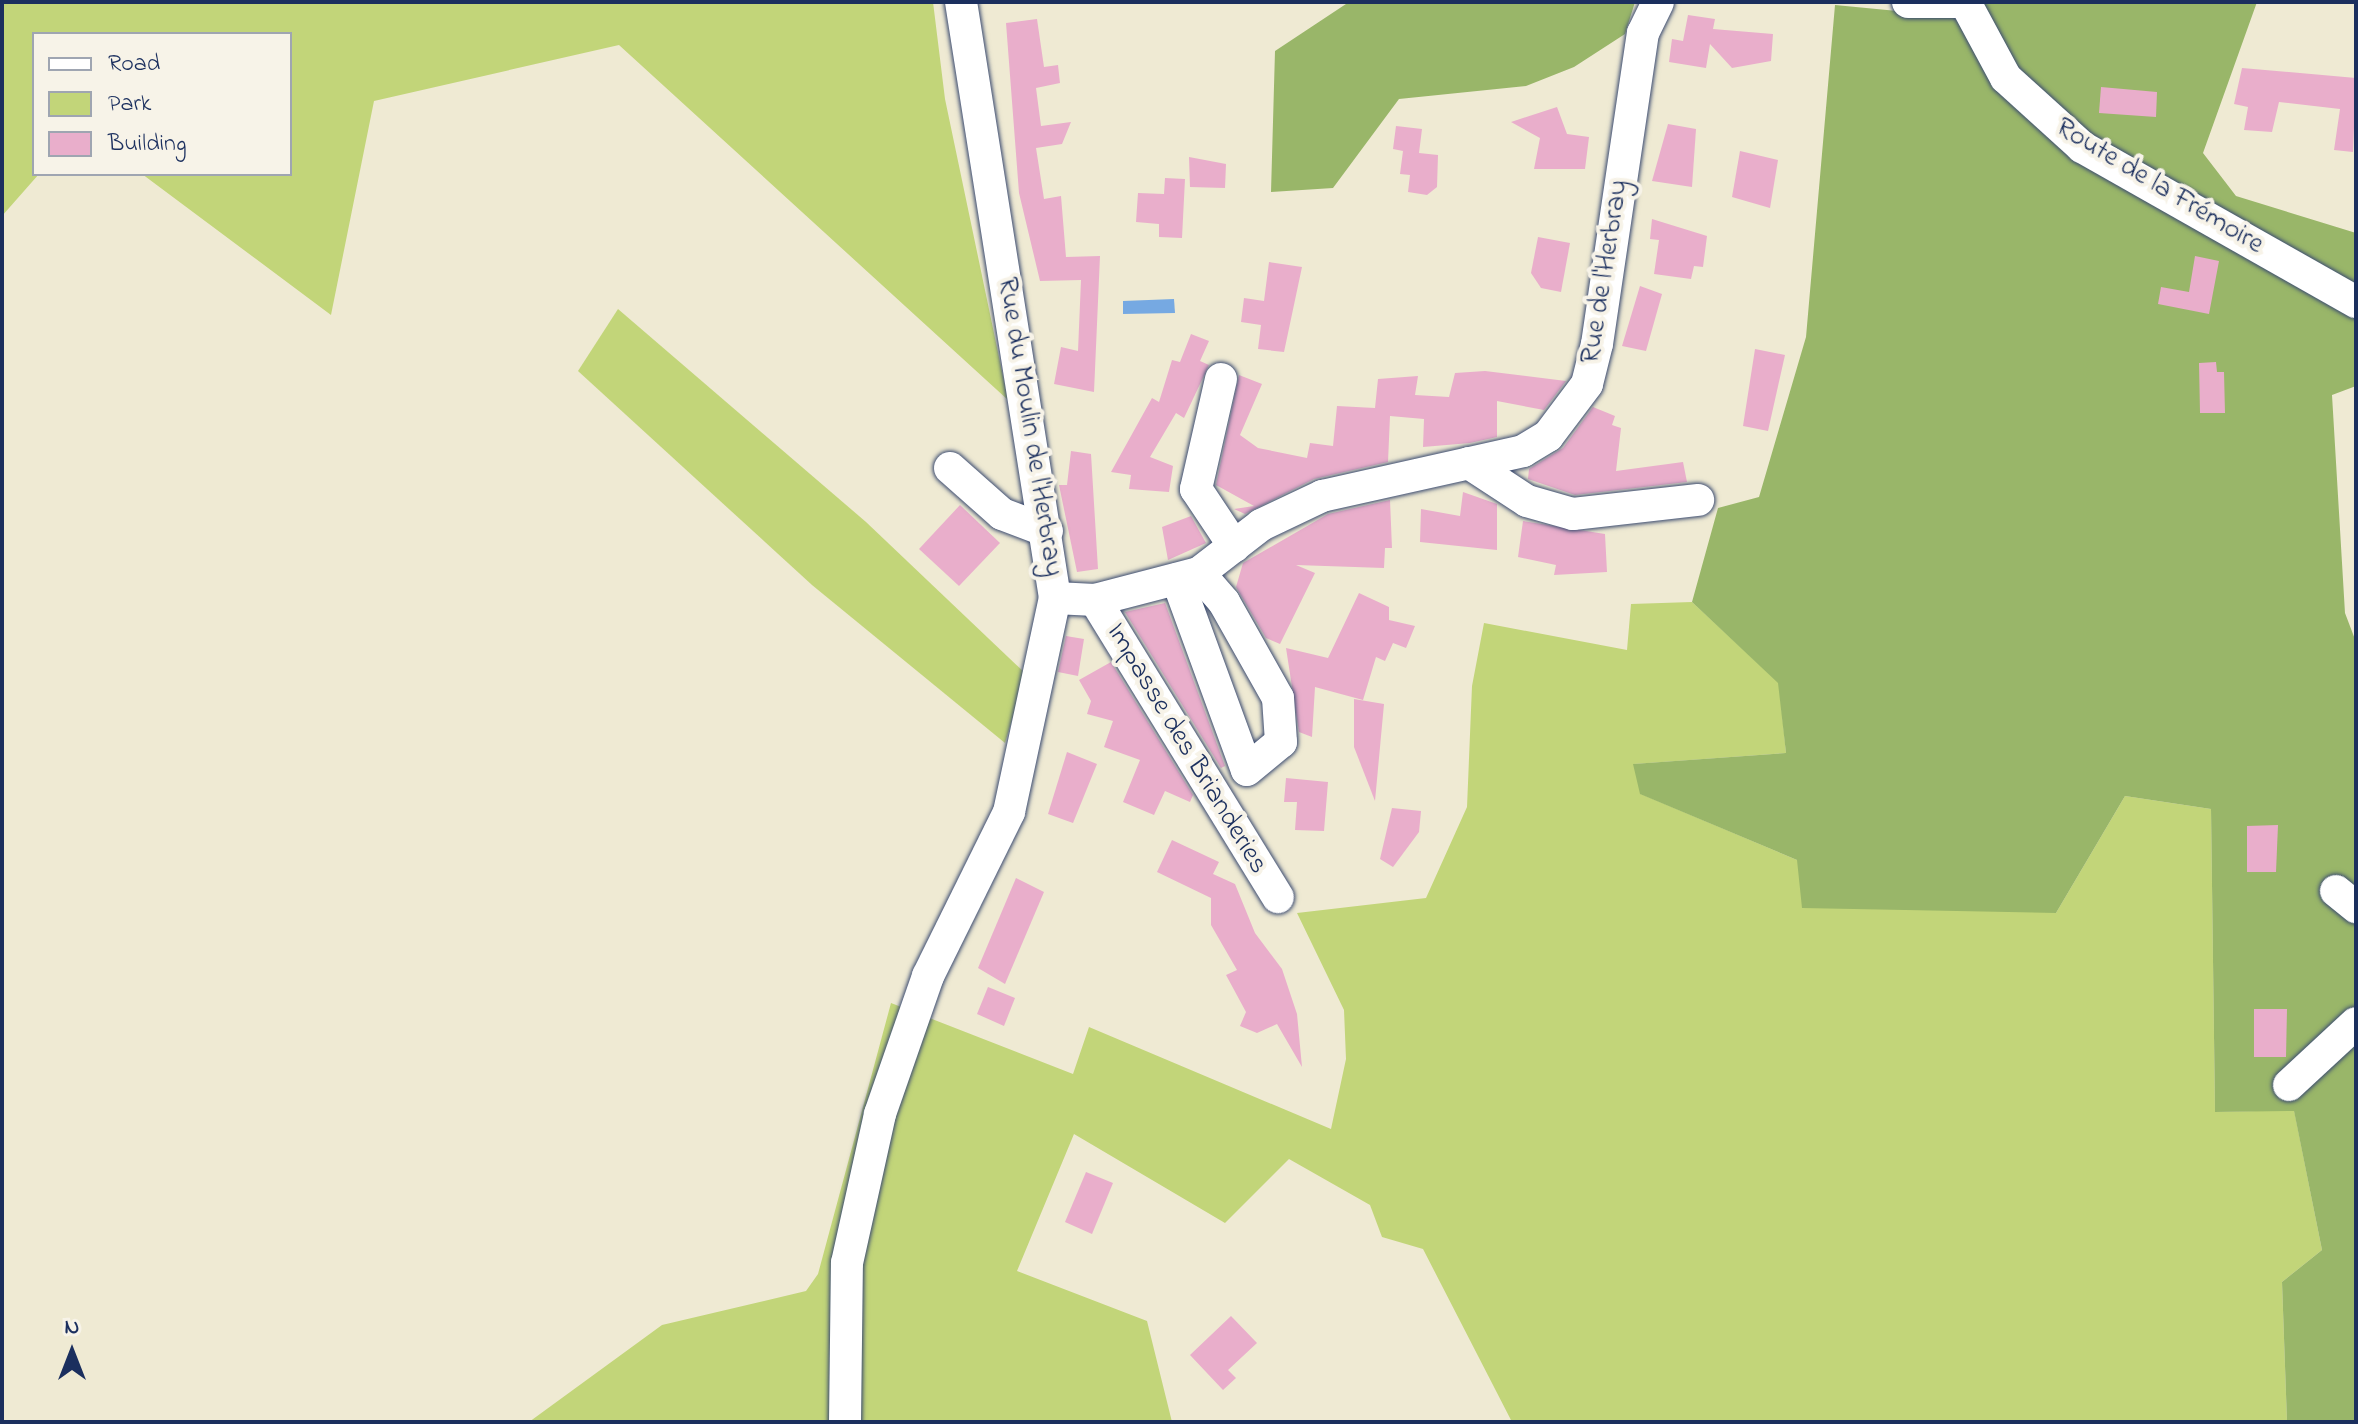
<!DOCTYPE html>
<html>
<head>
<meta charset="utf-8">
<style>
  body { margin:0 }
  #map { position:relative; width:2358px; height:1424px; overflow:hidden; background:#efead3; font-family:"Indie Flower",sans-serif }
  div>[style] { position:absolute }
  .green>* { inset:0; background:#c2d579 }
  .forest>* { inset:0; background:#99b669 }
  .water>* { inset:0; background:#76a9e2 }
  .building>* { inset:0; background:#e9aecb }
  .roads { filter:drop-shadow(0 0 2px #3b4b70) drop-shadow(0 0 2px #3b4b70) }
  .minor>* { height:32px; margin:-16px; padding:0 16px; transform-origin:16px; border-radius:16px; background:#fff }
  span { translate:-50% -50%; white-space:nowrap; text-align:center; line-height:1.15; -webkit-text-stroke:8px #f7f3e8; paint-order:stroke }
  .street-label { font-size:28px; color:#1b2f5e }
  .frame { position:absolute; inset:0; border:4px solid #1b2f5e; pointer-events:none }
  .legend { position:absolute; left:32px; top:32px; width:260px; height:144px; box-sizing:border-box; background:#f7f3e8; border:2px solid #9fa5b1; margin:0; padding:10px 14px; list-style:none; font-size:24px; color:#1b2f5e }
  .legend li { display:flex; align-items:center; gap:16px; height:40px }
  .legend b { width:40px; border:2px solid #9fa5b1 }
  .north { position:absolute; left:32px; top:1312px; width:80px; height:80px; -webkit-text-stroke:6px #f7f3e8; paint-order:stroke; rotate:0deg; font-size:22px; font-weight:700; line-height:32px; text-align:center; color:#1b2f5e }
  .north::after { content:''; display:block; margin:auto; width:28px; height:36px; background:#1b2f5e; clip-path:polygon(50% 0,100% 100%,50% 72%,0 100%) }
</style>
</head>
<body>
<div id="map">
  <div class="green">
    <i style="clip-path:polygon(2px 2px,933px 2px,945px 99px,1008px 400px,619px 45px,374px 101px,331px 315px,142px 174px,290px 174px,290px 34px,34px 34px,39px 174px,2px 216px)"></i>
    <i style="clip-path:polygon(618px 309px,866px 522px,1026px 674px,1005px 743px,812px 585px,578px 371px)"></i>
    <i style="clip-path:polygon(1692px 602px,1779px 683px,1786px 753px,1634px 764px,1641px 794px,1797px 860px,2056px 913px,2125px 796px,2211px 809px,2215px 1112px,2294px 1110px,2322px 1250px,2282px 1282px,2287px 1422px,1512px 1422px,1423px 1249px,1382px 1237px,1370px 1205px,1289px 1159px,1225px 1223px,1074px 1134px,1017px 1271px,1147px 1321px,1172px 1422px,529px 1422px,662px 1325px,806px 1291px,818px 1274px,891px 1003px,1073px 1074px,1089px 1027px,1331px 1129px,1346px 1059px,1344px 1010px,1297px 913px,1426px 898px,1467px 807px,1472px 686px,1484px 623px,1627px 650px,1631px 604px)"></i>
  </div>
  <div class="forest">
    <i style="clip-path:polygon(1349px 2px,1635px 2px,1625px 34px,1574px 67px,1526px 86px,1399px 99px,1333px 188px,1271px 192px,1275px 51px)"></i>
    <i style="clip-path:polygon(1980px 2px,2257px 2px,2203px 153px,2236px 196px,2356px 233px,2356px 386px,2332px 395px,2345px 613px,2356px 642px,2356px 1422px,2287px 1422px,2282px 1282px,2322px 1250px,2294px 1111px,2215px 1112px,2211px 809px,2125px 796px,2056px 913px,1802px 908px,1797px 860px,1640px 794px,1633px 764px,1786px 753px,1778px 683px,1692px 602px,1718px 508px,1759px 497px,1806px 337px,1835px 5px,1918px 13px)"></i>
  </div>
  <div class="water">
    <i style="clip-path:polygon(1174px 299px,1175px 313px,1123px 314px,1123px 301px)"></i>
  </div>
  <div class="building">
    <i style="clip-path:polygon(1688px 15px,1715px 19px,1713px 29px,1773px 34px,1771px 61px,1732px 68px,1710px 44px,1706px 68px,1669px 62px,1672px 39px,1683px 41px)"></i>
    <i style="clip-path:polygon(1037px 19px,1044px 67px,1058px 65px,1060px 83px,1036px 88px,1041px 126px,1071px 122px,1062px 144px,1036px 148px,1044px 199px,1061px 196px,1066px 257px,1100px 256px,1094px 392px,1054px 384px,1061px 347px,1078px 351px,1081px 280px,1040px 281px,1019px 193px,1006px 23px)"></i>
    <i style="clip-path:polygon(2242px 68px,2356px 78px,2353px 152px,2334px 150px,2340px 109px,2279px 102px,2272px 132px,2244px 130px,2248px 107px,2234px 104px)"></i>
    <i style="clip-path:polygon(2101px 87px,2157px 92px,2156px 117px,2099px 113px)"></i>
    <i style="clip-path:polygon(1557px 107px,1567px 134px,1589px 137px,1585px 169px,1534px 169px,1540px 138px,1511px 122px)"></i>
    <i style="clip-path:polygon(1668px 124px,1696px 129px,1692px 187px,1652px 181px)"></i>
    <i style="clip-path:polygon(1396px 126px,1422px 129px,1419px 153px,1438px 155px,1437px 187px,1427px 195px,1408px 192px,1410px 175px,1400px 174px,1403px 151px,1393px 149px)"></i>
    <i style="clip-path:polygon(1740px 151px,1778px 160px,1770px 208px,1732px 197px)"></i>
    <i style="clip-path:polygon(1189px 157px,1226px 164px,1225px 188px,1190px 187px)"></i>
    <i style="clip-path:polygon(1165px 178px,1185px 179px,1182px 238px,1159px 237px,1159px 224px,1136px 222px,1138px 193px,1164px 194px)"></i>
    <i style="clip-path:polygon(1652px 219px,1707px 236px,1703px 267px,1694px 266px,1691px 279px,1654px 274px,1659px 240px,1650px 239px)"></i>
    <i style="clip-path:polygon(1538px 237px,1570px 243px,1561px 292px,1541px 288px,1531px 273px)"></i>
    <i style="clip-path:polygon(2195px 256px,2219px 261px,2209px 314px,2158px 304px,2161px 287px,2189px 292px)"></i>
    <i style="clip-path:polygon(1269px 262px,1302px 267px,1284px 352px,1258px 349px,1261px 325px,1241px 322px,1244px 298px,1264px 301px)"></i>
    <i style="clip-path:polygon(1640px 286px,1662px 294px,1646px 351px,1622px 346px)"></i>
    <i style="clip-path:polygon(1191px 334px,1209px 341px,1200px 361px,1209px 365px,1184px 418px,1176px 413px,1150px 457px,1173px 466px,1169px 492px,1129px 489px,1131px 475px,1111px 472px,1152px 398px,1159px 402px,1172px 360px,1180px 362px)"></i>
    <i style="clip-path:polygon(1755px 349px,1785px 355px,1768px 431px,1743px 426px)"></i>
    <i style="clip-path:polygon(2216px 362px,2217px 372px,2224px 372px,2225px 413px,2200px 413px,2199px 363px)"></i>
    <i style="clip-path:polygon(1485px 371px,1566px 381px,1544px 410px,1497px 401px,1497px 437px,1470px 443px,1423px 447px,1424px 419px,1390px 416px,1388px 462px,1314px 479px,1245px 514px,1234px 509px,1254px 506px,1216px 485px,1239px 375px,1262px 384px,1240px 435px,1258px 448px,1307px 458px,1310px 443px,1333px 446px,1337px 406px,1375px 408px,1378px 379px,1418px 376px,1415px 395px,1449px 397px,1455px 373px)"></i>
    <i style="clip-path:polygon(1593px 407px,1615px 416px,1612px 425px,1621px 428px,1616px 471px,1683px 462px,1687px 482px,1575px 495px,1528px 479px,1529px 469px,1563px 448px)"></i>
    <i style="clip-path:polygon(1071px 451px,1091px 454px,1098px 569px,1077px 572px,1059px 485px,1067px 485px)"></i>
    <i style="clip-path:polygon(1463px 492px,1497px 504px,1497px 550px,1420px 542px,1421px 509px,1460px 516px)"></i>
    <i style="clip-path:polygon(1390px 500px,1392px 548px,1385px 548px,1384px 568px,1296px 565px,1315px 573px,1280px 644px,1266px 638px,1236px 587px,1243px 563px,1328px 514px)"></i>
    <i style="clip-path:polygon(960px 505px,1000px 543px,959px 586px,919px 549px)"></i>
    <i style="clip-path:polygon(1191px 516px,1206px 543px,1168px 560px,1162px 527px)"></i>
    <i style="clip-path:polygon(1523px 521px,1605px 534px,1607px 572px,1554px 575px,1556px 565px,1518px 557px)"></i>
    <i style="clip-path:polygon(1359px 593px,1389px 607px,1389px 620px,1415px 626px,1406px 648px,1393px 643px,1385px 661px,1376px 657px,1363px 700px,1315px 687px,1312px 737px,1299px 732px,1286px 648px,1328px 658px)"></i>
    <i style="clip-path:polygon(1165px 603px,1225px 766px,1221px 768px,1125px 612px)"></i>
    <i style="clip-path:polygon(1066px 636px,1084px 639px,1078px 676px,1058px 672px)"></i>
    <i style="clip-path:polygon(1111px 662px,1193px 795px,1190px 802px,1165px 791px,1154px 815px,1123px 802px,1140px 760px,1104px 747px,1113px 721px,1087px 714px,1091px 701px,1079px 680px)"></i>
    <i style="clip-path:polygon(1354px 699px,1384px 704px,1375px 801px,1354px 747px)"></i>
    <i style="clip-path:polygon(1067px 752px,1097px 764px,1073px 823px,1048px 814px)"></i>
    <i style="clip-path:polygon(1286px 778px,1328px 782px,1324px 831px,1295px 830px,1297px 802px,1284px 802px)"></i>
    <i style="clip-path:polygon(1392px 808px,1421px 811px,1419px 832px,1393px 867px,1380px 859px)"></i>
    <i style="clip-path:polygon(2278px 825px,2276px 872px,2247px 872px,2247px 826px)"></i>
    <i style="clip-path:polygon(1172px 840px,1219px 862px,1213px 874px,1235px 884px,1255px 933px,1282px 969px,1297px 1014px,1302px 1067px,1277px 1024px,1257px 1033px,1240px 1026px,1246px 1012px,1226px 975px,1237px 970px,1211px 925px,1211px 898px,1157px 872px)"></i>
    <i style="clip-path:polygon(1016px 878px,1044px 892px,1005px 984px,978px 968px)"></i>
    <i style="clip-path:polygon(988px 987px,1015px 998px,1004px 1026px,977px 1014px)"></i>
    <i style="clip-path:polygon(2254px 1009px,2287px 1009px,2286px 1057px,2254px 1057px)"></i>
    <i style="clip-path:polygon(1086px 1172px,1113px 1183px,1092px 1234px,1065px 1222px)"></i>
    <i style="clip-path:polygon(1231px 1316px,1257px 1343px,1228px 1370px,1236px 1378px,1223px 1390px,1190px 1355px)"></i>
  </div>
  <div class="roads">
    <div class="minor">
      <i style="left:1908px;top:2px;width:57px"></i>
      <i style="left:1965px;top:2px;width:86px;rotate:61.7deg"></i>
      <i style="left:2006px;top:78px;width:103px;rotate:42.2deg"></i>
      <i style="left:2082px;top:147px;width:315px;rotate:29.5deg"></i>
      <i style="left:1221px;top:379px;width:113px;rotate:102.8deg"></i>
      <i style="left:1196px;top:489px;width:69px;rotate:56.3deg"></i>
      <i style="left:1469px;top:463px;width:69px;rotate:33.2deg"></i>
      <i style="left:1527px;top:501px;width:48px;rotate:15.8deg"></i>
      <i style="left:1573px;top:514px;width:126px;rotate:-6.4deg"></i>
      <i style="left:950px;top:468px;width:69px;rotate:41.5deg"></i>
      <i style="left:1002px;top:514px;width:48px;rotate:20.7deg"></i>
      <i style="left:1177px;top:579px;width:203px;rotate:69.9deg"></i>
      <i style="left:1247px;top:770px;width:44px;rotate:-39.5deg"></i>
      <i style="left:1281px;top:742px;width:44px;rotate:-93.9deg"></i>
      <i style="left:1278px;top:698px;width:110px;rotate:-119.4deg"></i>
      <i style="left:1224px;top:602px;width:38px;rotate:-131deg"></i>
      <i style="left:1055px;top:598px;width:40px;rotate:2.9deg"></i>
      <i style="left:1095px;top:600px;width:107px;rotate:-14.6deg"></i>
      <i style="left:1199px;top:573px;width:78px;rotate:-37.7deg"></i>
      <i style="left:1261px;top:525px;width:68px;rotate:-25.4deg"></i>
      <i style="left:1322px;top:496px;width:206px;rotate:-12.6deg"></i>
      <i style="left:1523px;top:451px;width:29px;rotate:-31deg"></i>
      <i style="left:1548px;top:436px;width:65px;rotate:-53.1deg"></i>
      <i style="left:1587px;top:384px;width:41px;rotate:-76deg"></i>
      <i style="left:1597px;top:344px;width:314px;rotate:-81.6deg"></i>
      <i style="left:1643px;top:33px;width:34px;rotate:-64deg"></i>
      <i style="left:1095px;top:600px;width:349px;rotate:58.4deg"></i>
      <i style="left:2336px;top:891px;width:26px;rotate:39deg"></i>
      <i style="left:2289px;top:1085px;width:91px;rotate:-42.8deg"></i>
      <i style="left:845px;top:1422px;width:159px;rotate:-89.3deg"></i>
      <i style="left:847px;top:1263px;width:153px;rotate:-77.5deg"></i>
      <i style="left:880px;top:1114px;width:146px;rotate:-70.8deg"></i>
      <i style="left:928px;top:976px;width:183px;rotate:-63.7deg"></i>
      <i style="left:1009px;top:812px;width:219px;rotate:-77.9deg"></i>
      <i style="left:1055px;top:598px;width:603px;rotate:-98.96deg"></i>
    </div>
  </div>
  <div class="street-label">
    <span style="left:2159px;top:187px;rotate:31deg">Route de la Frémoire</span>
    <span style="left:1606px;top:272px;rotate:-81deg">Rue de l'Herbray</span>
    <span style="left:1029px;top:427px;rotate:81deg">Rue du Moulin de l'Herbray</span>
    <span style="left:1186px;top:749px;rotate:59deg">Impasse des Brianderies</span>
  </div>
  <div class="frame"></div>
  <ul class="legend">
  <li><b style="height:10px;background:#fff"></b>Road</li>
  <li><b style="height:22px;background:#c2d579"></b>Park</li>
  <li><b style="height:22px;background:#e9aecb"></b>Building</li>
  </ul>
  <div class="north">N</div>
</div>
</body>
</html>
